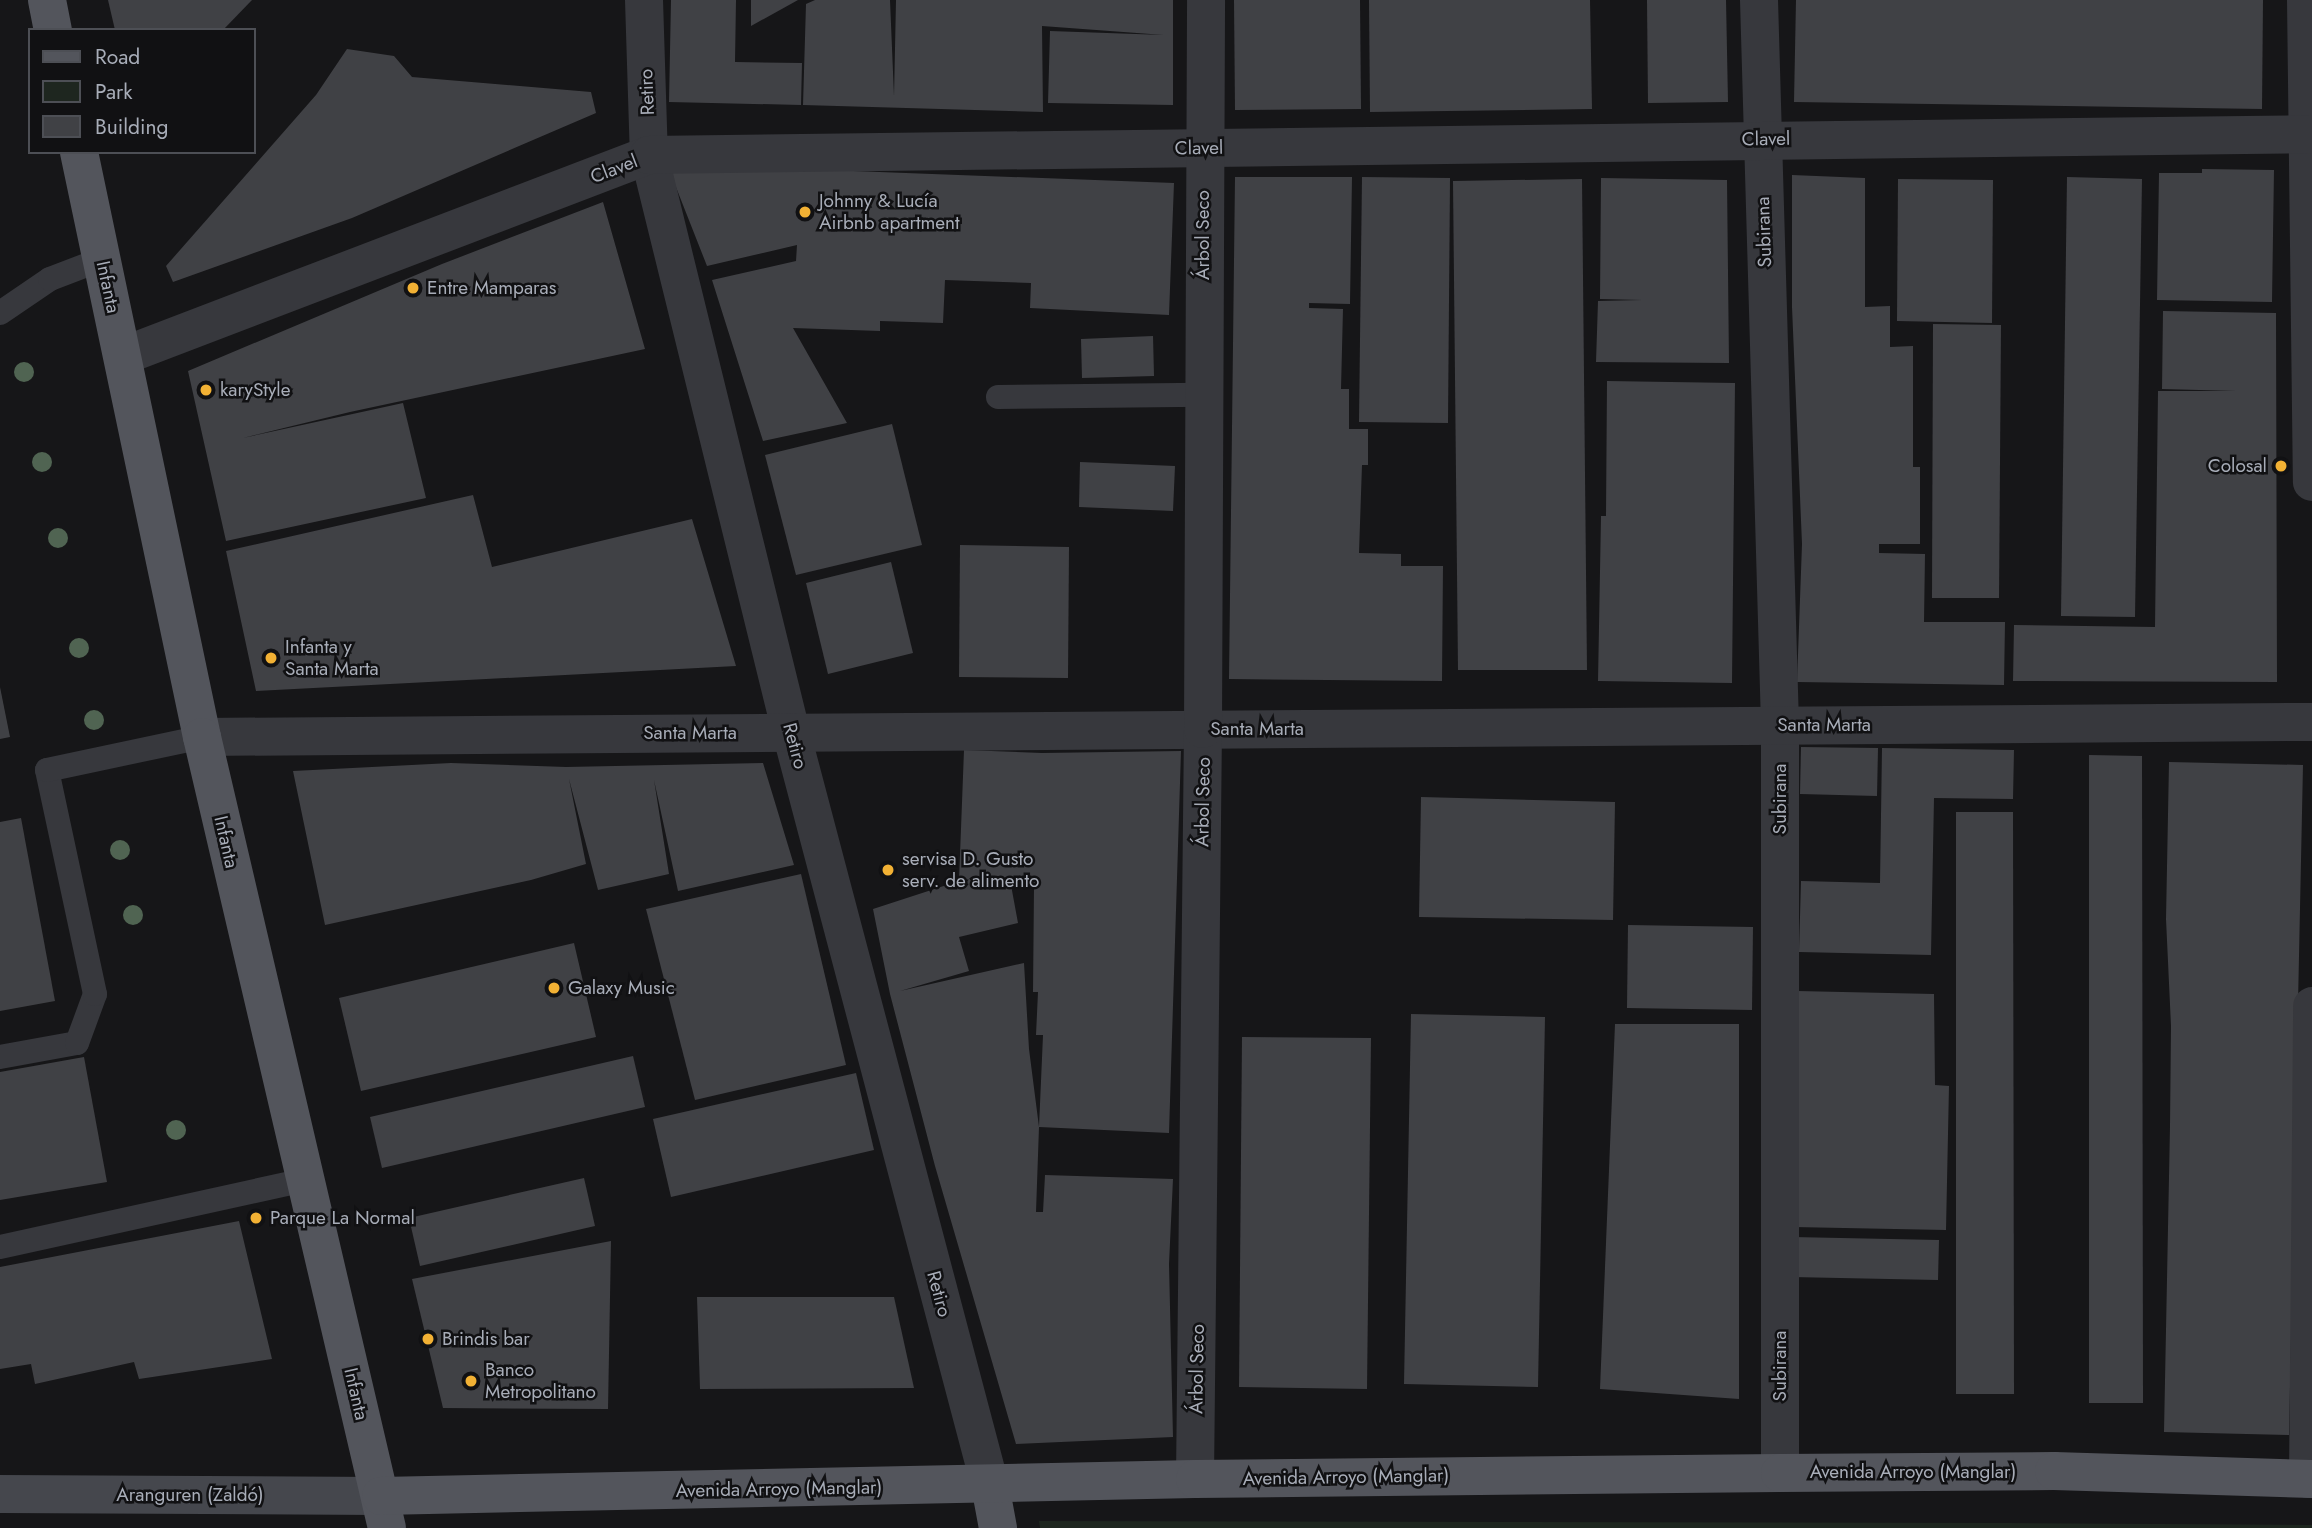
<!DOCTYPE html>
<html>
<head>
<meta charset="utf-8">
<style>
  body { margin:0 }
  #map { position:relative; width:2312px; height:1528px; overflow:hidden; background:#161618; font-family:Jost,sans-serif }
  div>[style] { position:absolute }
  .green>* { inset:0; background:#1e261f }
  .building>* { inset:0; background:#404145 }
  .service>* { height:24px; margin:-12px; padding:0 12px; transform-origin:12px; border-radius:12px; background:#37383d }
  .minor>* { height:38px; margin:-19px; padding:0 19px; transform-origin:19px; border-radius:19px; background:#37383d }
  .secondary>* { height:38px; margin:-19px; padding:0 19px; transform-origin:19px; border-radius:19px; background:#45474d }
  .primary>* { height:38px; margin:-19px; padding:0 19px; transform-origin:19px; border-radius:19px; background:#53555c }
  .trees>* { width:20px; height:20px; margin:-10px; border-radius:50%; background:#506452 }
  .dots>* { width:19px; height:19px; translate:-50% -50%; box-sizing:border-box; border:4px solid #111113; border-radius:50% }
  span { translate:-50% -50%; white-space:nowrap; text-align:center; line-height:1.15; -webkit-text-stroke:5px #111113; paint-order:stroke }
  .street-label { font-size:19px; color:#a8adb8 }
  .poi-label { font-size:19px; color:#a8adb8 }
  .left { translate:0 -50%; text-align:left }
  .right { translate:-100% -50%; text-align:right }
  .legend { position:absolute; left:28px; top:28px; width:228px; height:126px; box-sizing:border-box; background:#111113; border:2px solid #4d4f55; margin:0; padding:9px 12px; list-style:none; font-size:21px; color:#a8adb8 }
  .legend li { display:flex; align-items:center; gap:14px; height:35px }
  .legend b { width:35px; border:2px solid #4d4f55 }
</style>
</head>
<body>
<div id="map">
  <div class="green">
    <i style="clip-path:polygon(1039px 1521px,2009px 1523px,2312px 1525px,2312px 1528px,1040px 1528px)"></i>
  </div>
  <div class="building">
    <i style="clip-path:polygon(108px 0,252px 0,223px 30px,115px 30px)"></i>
    <i style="clip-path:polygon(671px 0,736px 0,735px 62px,802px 63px,801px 105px,669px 102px)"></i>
    <i style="clip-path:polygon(751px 0,798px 0,751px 26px)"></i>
    <i style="clip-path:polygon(815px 0,890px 0,894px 96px,896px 0,1173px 0,1173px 105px,1048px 103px,1050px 31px,1164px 35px,1042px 26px,1043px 112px,803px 105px,806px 4px)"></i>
    <i style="clip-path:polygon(1234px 0,1360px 0,1361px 109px,1235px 110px)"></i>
    <i style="clip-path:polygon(1369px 0,1590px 0,1592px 109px,1370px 112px)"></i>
    <i style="clip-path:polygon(1647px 0,1726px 0,1728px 102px,1648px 103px)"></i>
    <i style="clip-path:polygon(1796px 0,2263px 0,2262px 109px,1794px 102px)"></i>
    <i style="clip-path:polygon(347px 49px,394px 56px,412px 77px,591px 92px,596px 113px,352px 218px,173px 282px,166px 266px,316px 95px)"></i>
    <i style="clip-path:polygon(800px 169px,1174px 183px,1169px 315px,1030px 308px,1031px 283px,945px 280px,943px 323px,880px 321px,880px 331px,793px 328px,847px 423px,763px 441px,712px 280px,796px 261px,797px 245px,707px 266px,670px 172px)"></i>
    <i style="clip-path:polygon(2202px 169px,2274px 170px,2272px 302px,2157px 300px,2159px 173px,2202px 173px)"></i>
    <i style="clip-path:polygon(1792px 175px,1865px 178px,1865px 307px,1890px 306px,1890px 347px,1913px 346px,1913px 467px,1920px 467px,1920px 544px,1879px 544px,1879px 553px,1925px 554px,1924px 622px,2005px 622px,2004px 685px,1797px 682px,1802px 544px,1792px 307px)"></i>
    <i style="clip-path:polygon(1235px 177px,1352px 177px,1350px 304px,1309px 303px,1309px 308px,1343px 309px,1341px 389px,1349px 389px,1349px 429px,1368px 429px,1368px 465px,1362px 465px,1359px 553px,1401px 554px,1401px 566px,1443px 566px,1442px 681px,1229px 679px)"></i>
    <i style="clip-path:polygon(1362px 177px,1450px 178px,1448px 423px,1359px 422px)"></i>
    <i style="clip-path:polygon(2067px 177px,2142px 179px,2135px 617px,2061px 616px)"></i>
    <i style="clip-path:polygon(1601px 178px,1727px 180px,1729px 363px,1596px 362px,1598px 301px,1642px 300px,1600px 299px)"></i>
    <i style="clip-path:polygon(1582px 179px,1587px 670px,1458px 670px,1453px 181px)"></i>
    <i style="clip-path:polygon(1898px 179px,1993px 180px,1992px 323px,1897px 321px)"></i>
    <i style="clip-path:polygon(603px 202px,645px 349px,350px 412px,243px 438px,403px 403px,426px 498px,226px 541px,188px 371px,442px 264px)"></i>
    <i style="clip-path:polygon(2163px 311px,2276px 313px,2277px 682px,2013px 681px,2014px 625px,2155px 627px,2158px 391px,2236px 391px,2162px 389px)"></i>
    <i style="clip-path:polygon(1933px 324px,2001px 325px,1999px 598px,1932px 598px)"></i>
    <i style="clip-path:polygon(1153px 336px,1154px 376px,1082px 378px,1081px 339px)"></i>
    <i style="clip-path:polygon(1607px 381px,1735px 383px,1732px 683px,1598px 681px,1601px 516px,1606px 516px)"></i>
    <i style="clip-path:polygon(892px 424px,922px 545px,796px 575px,765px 455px)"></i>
    <i style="clip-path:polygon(1080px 462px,1175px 466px,1173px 511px,1079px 507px)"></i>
    <i style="clip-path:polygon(473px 495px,492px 567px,692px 519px,736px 666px,256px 691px,226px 551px)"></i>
    <i style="clip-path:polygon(960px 545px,1069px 547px,1068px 678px,959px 677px)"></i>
    <i style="clip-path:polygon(891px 562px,913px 653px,828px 674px,806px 583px)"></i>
    <i style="clip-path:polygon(0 687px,10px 737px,0 739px)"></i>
    <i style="clip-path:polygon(1801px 747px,1878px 748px,1877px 796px,1800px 794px)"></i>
    <i style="clip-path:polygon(1882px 748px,2014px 750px,2013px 799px,1934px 798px,1931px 955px,1799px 952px,1801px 881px,1880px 883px)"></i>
    <i style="clip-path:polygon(evenodd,964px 750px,1042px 753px,1181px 751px,1169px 1133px,1039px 1127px,1036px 1212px,1043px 1212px,1045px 1175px,1173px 1179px,1169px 1264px,1173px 1437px,1016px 1444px,935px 1166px,890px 994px,873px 909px,959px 881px,964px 750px,1011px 885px,1034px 886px,1033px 992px,1038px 992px,1036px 1035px,1043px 1035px,1039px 1127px,1029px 1049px,1024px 963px,900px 991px,969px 971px,959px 937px,1018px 923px,1011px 885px)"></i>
    <i style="clip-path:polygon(2089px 755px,2142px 756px,2143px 1403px,2089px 1403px)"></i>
    <i style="clip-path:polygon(2169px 762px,2303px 765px,2289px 1435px,2164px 1432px,2170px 1126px,2171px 1026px,2166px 919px)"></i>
    <i style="clip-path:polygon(451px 763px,566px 767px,763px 763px,794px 865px,678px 891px,654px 780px,669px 874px,598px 890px,569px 779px,586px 864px,531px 880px,325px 925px,293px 771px)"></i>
    <i style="clip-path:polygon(1421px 797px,1615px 802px,1613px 920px,1419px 917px)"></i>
    <i style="clip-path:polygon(1956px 812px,2013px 812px,2014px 1394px,1956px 1394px)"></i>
    <i style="clip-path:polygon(21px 818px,55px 1001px,0 1011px,0 822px)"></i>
    <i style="clip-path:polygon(801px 874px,846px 1065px,695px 1100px,646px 909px)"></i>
    <i style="clip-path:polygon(1628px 925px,1753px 927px,1752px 1010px,1627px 1008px)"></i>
    <i style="clip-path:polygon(574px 943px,596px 1037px,361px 1091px,339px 998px)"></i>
    <i style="clip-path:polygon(1797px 991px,1934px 994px,1935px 1085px,1949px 1086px,1946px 1230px,1793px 1227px)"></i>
    <i style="clip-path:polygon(1411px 1014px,1545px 1017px,1538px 1387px,1404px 1384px)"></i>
    <i style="clip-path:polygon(1615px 1024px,1739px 1024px,1739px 1399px,1600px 1389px)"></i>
    <i style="clip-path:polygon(1242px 1037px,1371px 1038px,1367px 1389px,1239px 1387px)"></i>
    <i style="clip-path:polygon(633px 1056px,645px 1107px,382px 1168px,370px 1117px)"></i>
    <i style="clip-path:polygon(84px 1057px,107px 1182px,0 1200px,0 1072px)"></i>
    <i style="clip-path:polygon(856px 1073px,874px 1150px,671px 1197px,653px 1119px)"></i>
    <i style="clip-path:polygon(584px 1178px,595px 1226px,420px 1266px,409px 1218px)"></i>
    <i style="clip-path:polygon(239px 1221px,272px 1359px,139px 1379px,134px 1362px,35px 1384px,31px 1364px,0 1369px,0 1267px)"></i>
    <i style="clip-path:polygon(1792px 1237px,1939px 1240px,1938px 1280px,1791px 1277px)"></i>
    <i style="clip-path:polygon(611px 1241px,608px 1409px,443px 1408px,412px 1279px)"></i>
    <i style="clip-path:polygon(697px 1297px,894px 1297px,914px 1388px,700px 1389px)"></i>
  </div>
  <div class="service">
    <i style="left:0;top:313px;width:60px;rotate:-34.2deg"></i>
    <i style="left:50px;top:279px;width:56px;rotate:-21deg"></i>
    <i style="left:998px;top:397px;width:205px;rotate:-0.6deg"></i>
    <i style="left:0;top:1057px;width:78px;rotate:-10.3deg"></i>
    <i style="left:77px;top:1043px;width:52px;rotate:-69.8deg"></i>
    <i style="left:95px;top:994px;width:229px;rotate:-102.1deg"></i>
    <i style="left:47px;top:770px;width:158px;rotate:-12deg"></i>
    <i style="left:0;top:1247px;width:312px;rotate:-12.4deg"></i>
  </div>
  <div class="minor">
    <i style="left:644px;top:0;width:155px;rotate:88.2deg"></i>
    <i style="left:649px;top:155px;width:594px;rotate:76.17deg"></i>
    <i style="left:791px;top:732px;width:779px;rotate:75.2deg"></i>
    <i style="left:1759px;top:0;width:726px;rotate:88.34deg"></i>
    <i style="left:1780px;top:726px;width:747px;rotate:90deg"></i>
    <i style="left:2306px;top:0;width:482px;rotate:89.3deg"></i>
    <i style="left:123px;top:356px;width:563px;rotate:-20.91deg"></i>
    <i style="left:649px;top:155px;width:1663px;rotate:-0.72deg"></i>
    <i style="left:202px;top:737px;width:2110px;rotate:-0.41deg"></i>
    <i style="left:1195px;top:1479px;width:750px;rotate:-89.39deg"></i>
    <i style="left:1203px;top:729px;width:729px;rotate:-89.76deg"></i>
    <i style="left:2308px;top:1479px;width:473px;rotate:-89.5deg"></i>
  </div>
  <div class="secondary">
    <i style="left:0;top:1494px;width:381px;rotate:0.3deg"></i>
  </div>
  <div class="primary">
    <i style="left:47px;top:0;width:31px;rotate:79deg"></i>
    <i style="left:79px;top:152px;width:598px;rotate:78.13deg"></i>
    <i style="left:202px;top:737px;width:812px;rotate:76.84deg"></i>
    <i style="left:990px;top:1485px;width:44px;rotate:79.5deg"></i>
    <i style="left:381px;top:1496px;width:814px;rotate:-1.2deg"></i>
    <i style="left:1195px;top:1479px;width:585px;rotate:-0.59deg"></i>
    <i style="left:1780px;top:1473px;width:274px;rotate:-0.4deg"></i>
    <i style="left:2054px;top:1471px;width:258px;rotate:1.8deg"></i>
  </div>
  <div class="trees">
    <i style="left:24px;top:372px"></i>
    <i style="left:42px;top:462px"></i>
    <i style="left:58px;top:538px"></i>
    <i style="left:79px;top:648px"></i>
    <i style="left:94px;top:720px"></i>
    <i style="left:120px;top:850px"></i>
    <i style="left:133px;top:915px"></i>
    <i style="left:176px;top:1130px"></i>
  </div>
  <div class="dots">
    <i style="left:805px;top:212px;background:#f2b134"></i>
    <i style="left:413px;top:288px;background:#f2b134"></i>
    <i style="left:206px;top:390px;background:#f2b134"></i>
    <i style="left:2281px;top:466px;background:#f2b134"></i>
    <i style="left:271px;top:658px;background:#f2b134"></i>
    <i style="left:888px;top:870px;background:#f2b134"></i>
    <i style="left:554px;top:988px;background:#f2b134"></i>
    <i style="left:256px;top:1218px;background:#f2b134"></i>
    <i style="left:428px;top:1339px;background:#f2b134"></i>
    <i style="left:471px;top:1381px;background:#f2b134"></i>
  </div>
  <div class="street-label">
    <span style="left:647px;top:92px;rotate:-92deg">Retiro</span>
    <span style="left:1766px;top:139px;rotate:-1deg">Clavel</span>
    <span style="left:1199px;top:148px;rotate:-1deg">Clavel</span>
    <span style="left:614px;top:169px;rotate:-21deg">Clavel</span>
    <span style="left:1764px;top:232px;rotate:-92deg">Subirana</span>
    <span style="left:1203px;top:235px;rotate:-90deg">Árbol Seco</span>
    <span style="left:108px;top:287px;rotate:78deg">Infanta</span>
    <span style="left:1824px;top:725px">Santa Marta</span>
    <span style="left:1257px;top:729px">Santa Marta</span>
    <span style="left:690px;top:733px">Santa Marta</span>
    <span style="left:795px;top:746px;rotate:75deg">Retiro</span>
    <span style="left:1780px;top:799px;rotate:-90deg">Subirana</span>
    <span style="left:1203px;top:802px;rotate:-89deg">Árbol Seco</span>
    <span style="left:226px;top:842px;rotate:77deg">Infanta</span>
    <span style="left:939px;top:1294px;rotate:75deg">Retiro</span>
    <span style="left:1780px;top:1366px;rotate:-90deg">Subirana</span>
    <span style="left:1197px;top:1369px;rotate:-89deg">Árbol Seco</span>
    <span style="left:356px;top:1394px;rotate:77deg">Infanta</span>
    <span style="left:1913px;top:1472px">Avenida Arroyo (Manglar)</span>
    <span style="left:1346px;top:1477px;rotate:-1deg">Avenida Arroyo (Manglar)</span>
    <span style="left:779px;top:1489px;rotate:-1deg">Avenida Arroyo (Manglar)</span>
    <span style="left:190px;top:1495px">Aranguren (Zaldó)</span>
  </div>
  <div class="poi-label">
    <span class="left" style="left:819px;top:212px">Johnny &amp; Lucía<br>Airbnb apartment</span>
    <span class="left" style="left:427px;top:288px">Entre Mamparas</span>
    <span class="left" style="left:220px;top:390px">karyStyle</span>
    <span class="right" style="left:2267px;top:466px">Colosal</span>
    <span class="left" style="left:285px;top:658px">Infanta y<br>Santa Marta</span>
    <span class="left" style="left:902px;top:870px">servisa D. Gusto<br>serv. de alimento</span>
    <span class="left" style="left:568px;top:988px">Galaxy Music</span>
    <span class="left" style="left:270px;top:1218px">Parque La Normal</span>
    <span class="left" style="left:442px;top:1339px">Brindis bar</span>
    <span class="left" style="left:485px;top:1381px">Banco<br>Metropolitano</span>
  </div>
  <ul class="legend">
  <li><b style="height:9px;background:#53555c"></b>Road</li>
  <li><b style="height:19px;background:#1e261f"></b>Park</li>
  <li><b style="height:19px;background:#404145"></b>Building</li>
  </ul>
</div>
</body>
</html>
